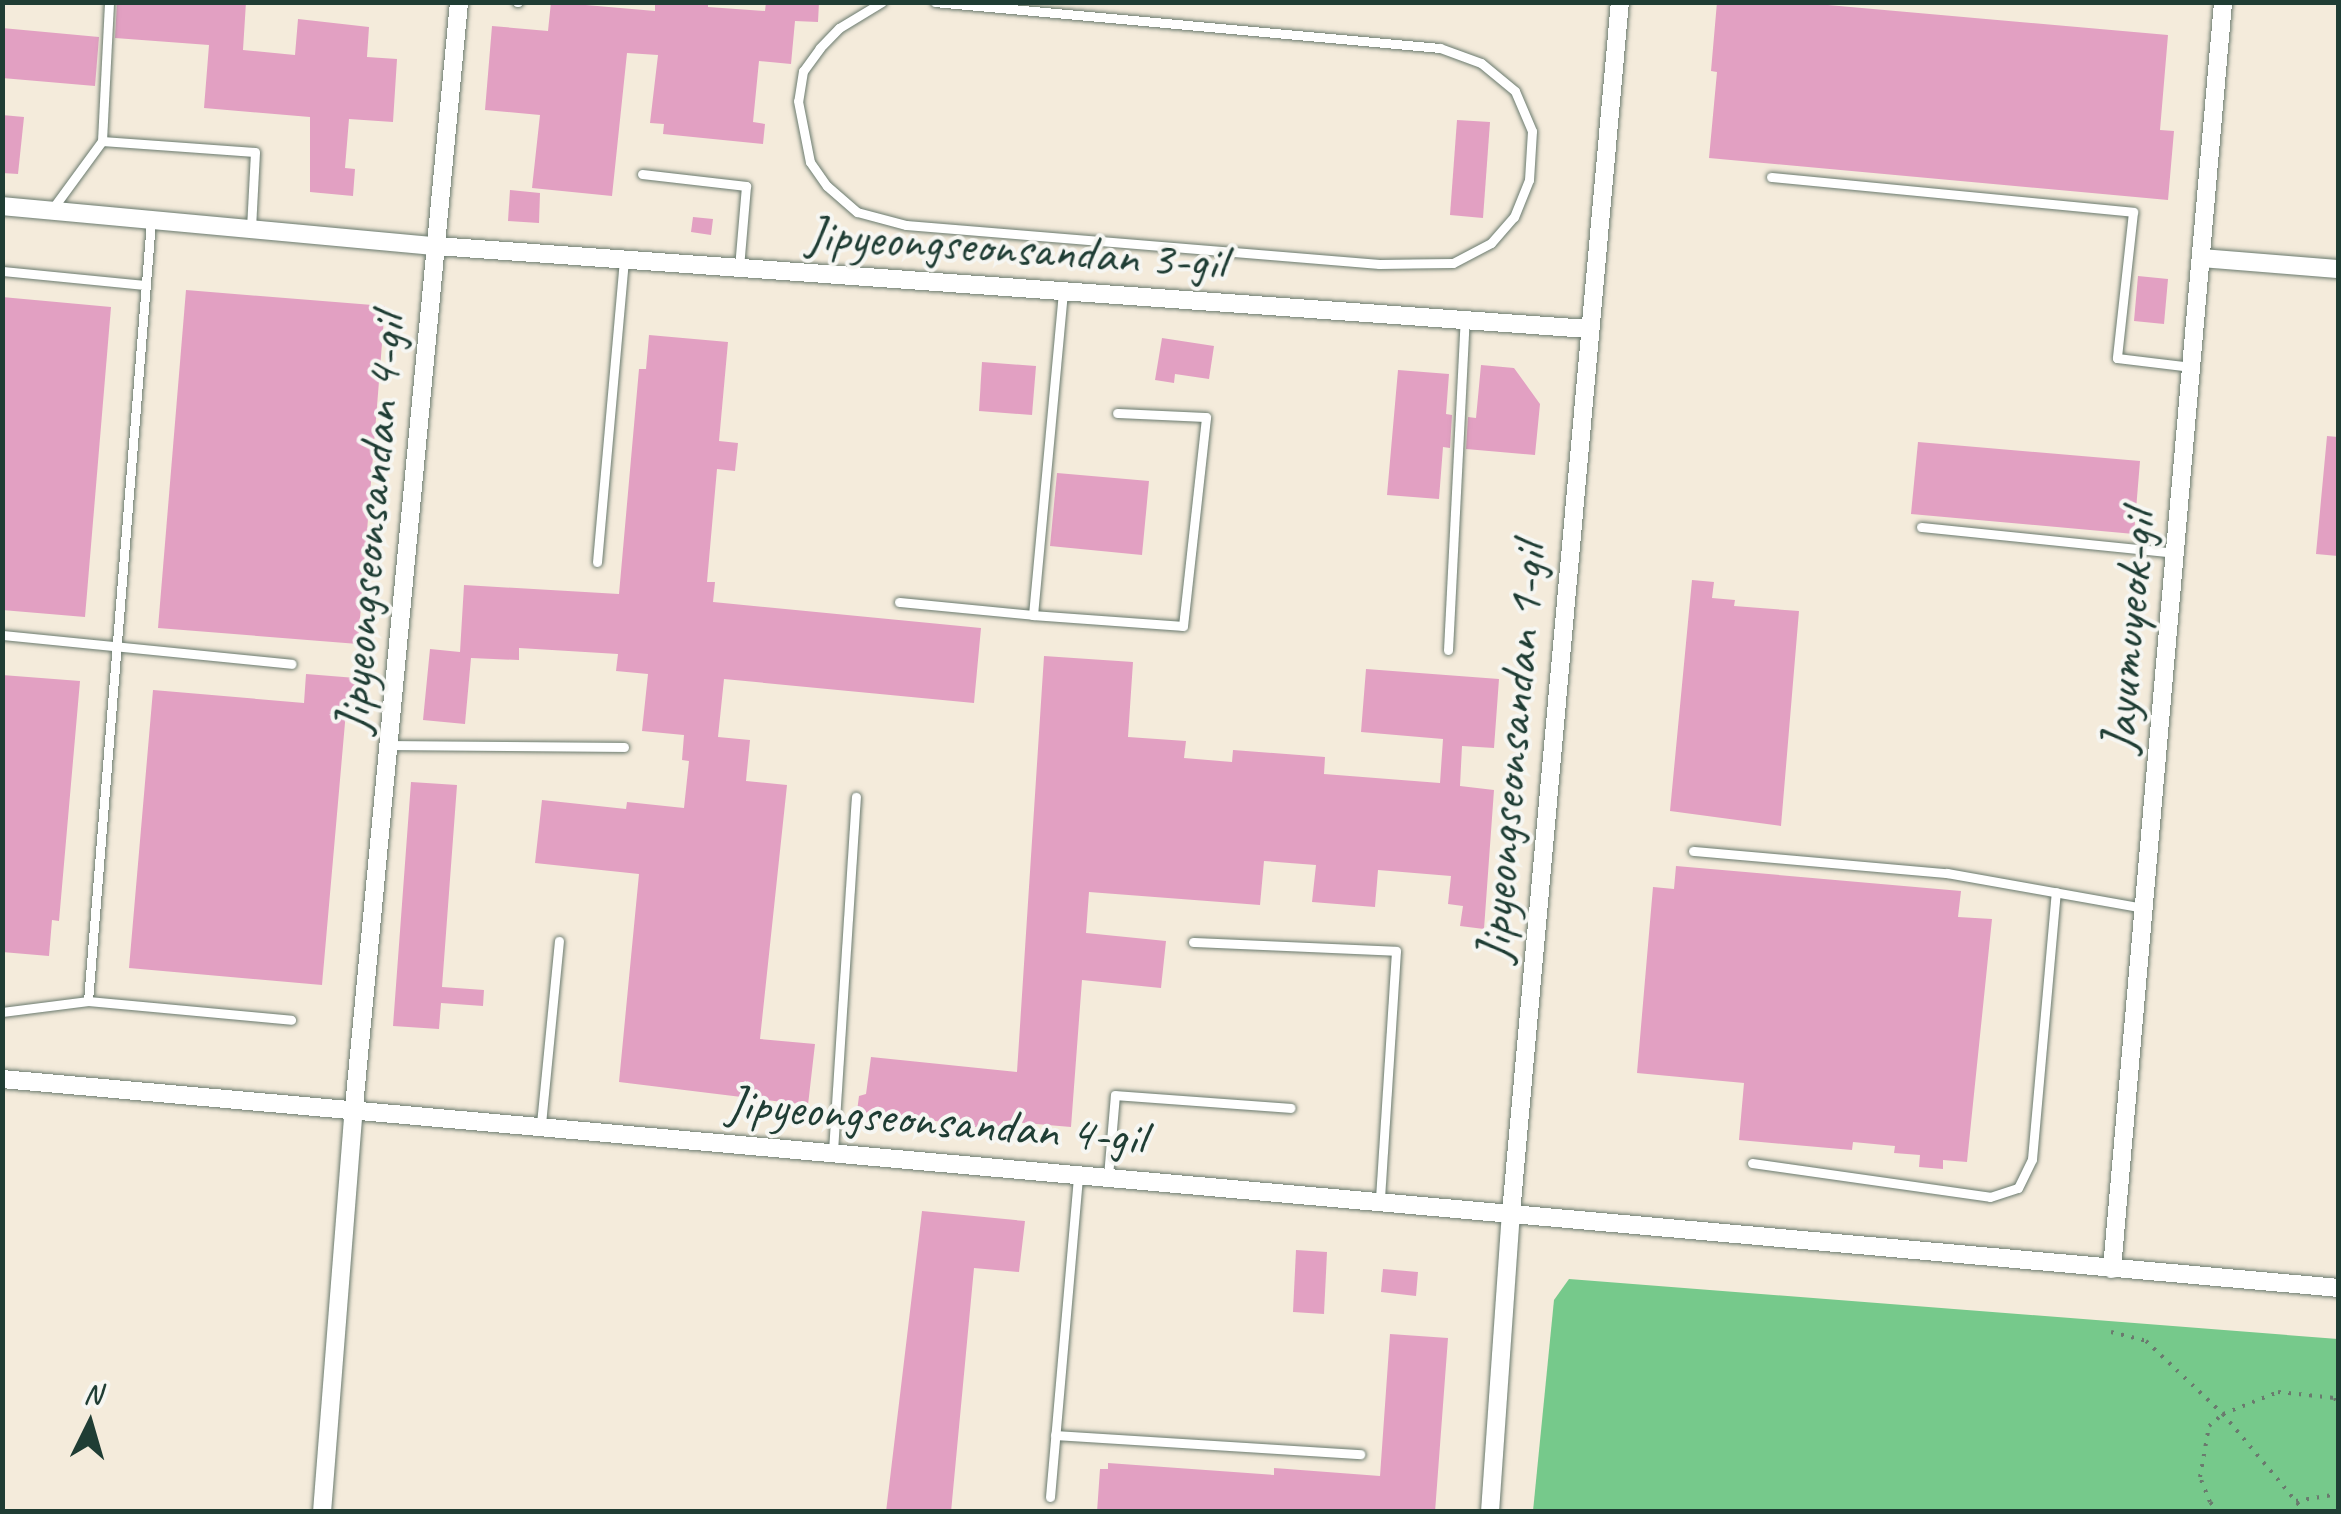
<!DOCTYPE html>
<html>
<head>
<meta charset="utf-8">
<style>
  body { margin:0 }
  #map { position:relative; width:2341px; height:1514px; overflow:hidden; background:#f4ebdb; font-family:Caveat,sans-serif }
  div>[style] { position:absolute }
  .green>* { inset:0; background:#76c98b }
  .building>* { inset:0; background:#e2a0c2 }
  .path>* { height:4px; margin-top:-2px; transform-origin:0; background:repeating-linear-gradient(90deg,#6a7a6e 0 2.5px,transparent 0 10.5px) }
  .roads { filter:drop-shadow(0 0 2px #6a7a6e) drop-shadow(0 0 2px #6a7a6e) }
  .lane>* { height:9px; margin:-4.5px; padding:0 4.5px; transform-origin:4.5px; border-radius:4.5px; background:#fff }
  .street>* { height:18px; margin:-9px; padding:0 9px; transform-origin:9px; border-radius:9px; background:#fff }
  span { translate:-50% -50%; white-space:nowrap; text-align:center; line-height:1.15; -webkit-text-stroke:8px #f6f6f2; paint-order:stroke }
  .street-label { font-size:50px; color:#1f3d34 }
  .frame { position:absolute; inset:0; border:5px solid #1f3d34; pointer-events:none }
  .north { position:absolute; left:40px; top:1374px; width:100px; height:100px; -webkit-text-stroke:8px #f6f6f2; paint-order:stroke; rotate:5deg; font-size:28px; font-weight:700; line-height:40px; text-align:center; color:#1f3d34 }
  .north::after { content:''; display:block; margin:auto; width:35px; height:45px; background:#1f3d34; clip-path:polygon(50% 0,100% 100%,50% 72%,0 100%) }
</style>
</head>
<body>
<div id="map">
  <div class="green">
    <i style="clip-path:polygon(1569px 1279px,2338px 1339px,2338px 1511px,1533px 1511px,1554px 1300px)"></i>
  </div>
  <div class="building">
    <i style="clip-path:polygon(117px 2px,246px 2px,243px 50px,295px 55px,298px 19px,369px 27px,367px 57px,397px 59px,393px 122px,349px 119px,345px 168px,355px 169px,353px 196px,310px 192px,310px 117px,204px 108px,209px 45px,115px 38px)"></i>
    <i style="clip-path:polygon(551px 2px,655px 11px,655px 2px,708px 2px,708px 7px,765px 11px,766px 2px,819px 2px,818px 22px,795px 21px,791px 64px,759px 61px,753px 122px,765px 124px,763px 144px,663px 134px,664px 124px,650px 123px,658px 55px,627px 53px,612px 196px,532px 188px,540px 115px,485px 110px,492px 26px,548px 31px)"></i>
    <i style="clip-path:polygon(1717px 2px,1794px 2px,2168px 35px,2160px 130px,2174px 131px,2168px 200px,1709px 158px,1717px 72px,1711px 71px)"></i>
    <i style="clip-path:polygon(2px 28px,99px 37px,95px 86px,2px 78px)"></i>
    <i style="clip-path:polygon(2px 115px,24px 117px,18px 174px,2px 173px)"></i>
    <i style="clip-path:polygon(1457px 120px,1490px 122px,1483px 218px,1450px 215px)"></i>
    <i style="clip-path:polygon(510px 190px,540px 193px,539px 223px,508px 221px)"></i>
    <i style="clip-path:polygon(693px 217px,713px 219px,711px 235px,691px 232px)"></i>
    <i style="clip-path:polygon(2138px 276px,2168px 279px,2164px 324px,2134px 321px)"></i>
    <i style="clip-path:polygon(186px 290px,385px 306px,358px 644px,158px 628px)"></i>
    <i style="clip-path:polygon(2px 297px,111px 307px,85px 617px,2px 610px)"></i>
    <i style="clip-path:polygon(649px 335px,728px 342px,719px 441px,738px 443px,735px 471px,717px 469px,707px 582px,715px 582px,713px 602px,981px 628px,974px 703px,724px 679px,718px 737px,750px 740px,746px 781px,787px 785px,760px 1039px,815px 1044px,808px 1105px,619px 1082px,639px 874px,535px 863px,542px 800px,626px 809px,627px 802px,684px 808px,689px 761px,682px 760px,684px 735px,642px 731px,648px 674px,616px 671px,618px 654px,519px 648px,519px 660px,471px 658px,465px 724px,423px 720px,430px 649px,460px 652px,464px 585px,619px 594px,639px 369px,646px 369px)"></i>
    <i style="clip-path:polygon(1162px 338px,1214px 346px,1209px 379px,1175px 374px,1174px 383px,1155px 380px)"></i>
    <i style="clip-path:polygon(982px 362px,1036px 366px,1032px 415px,979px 411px)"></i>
    <i style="clip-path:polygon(1481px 365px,1514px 368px,1540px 404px,1535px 455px,1466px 449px,1468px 417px,1476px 418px)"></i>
    <i style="clip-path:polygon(1398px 370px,1449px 374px,1446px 414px,1452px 415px,1450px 448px,1443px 447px,1439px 499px,1387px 495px)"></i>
    <i style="clip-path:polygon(2327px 436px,2338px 437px,2338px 556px,2316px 554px)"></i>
    <i style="clip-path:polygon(1918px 442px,2140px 461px,2134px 534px,1911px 514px)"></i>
    <i style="clip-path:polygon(1057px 473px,1149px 481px,1142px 555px,1050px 546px)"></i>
    <i style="clip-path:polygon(1692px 580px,1714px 582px,1712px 598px,1735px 600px,1734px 606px,1799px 611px,1781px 826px,1670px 811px)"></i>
    <i style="clip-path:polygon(1044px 656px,1133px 662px,1128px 737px,1186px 741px,1184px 758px,1232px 762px,1233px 750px,1325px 757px,1324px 774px,1440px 783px,1443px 739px,1361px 732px,1366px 669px,1499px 679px,1494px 748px,1462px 746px,1460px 786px,1494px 790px,1484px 929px,1460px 926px,1463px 906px,1448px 904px,1451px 876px,1378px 870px,1375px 907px,1312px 902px,1316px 865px,1264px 861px,1260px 905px,1089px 892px,1086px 933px,1166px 941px,1161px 988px,1082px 980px,1071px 1127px,1003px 1121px,1002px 1131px,889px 1114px,888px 1123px,856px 1119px,859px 1096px,866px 1094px,871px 1057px,1017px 1072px)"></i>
    <i style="clip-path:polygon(306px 674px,356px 678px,354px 700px,347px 700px,322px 985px,129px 968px,153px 690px,304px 703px)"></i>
    <i style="clip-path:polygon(2px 675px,80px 681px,59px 921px,52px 920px,49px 956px,2px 952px)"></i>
    <i style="clip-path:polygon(411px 782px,457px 785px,442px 987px,484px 990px,483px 1006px,441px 1003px,439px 1029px,393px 1026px)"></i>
    <i style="clip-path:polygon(1676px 866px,1961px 891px,1958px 917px,1992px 919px,1967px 1162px,1943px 1160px,1943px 1169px,1919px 1167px,1920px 1155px,1894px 1153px,1895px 1146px,1853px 1142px,1852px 1150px,1739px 1140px,1744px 1083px,1637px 1073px,1653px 887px,1674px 889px)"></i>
    <i style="clip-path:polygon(922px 1211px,1025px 1221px,1019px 1272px,974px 1268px,951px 1512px,886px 1512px)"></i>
    <i style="clip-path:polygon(1296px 1250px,1327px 1252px,1324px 1314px,1293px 1312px)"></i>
    <i style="clip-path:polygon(1383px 1269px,1418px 1272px,1416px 1296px,1381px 1292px)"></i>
    <i style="clip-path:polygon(1390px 1334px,1448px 1338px,1435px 1512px,1097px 1512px,1100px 1469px,1108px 1469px,1108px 1463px,1274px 1475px,1274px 1468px,1380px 1476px)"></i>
  </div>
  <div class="path">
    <i style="left:2111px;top:1332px;width:36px;rotate:14deg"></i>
    <i style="left:2146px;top:1341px;width:106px;rotate:43.5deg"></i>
    <i style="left:2223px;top:1414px;width:128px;rotate:50.1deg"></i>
    <i style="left:2338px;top:1399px;width:3px;rotate:-162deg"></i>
    <i style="left:2335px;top:1398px;width:9px;rotate:72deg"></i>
    <i style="left:2296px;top:1501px;width:43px;rotate:-9.5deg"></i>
    <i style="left:2219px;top:1512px;width:13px;rotate:-132deg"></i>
    <i style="left:2210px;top:1502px;width:27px;rotate:-112deg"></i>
    <i style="left:2200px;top:1477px;width:52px;rotate:-80deg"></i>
    <i style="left:2209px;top:1426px;width:18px;rotate:-41deg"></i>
    <i style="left:2223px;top:1414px;width:59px;rotate:-21.8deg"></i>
    <i style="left:2278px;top:1392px;width:57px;rotate:6deg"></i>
  </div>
  <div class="roads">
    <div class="lane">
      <i style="left:517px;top:2px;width:1px"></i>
      <i style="left:882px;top:2px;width:50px;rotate:148.8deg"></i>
      <i style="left:839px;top:28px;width:28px;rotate:134deg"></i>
      <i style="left:820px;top:48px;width:29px;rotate:126deg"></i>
      <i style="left:803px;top:71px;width:30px;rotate:99deg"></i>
      <i style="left:798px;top:101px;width:62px;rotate:78.9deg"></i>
      <i style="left:810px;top:162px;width:29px;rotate:55deg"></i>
      <i style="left:827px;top:186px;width:40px;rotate:41deg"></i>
      <i style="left:857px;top:212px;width:51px;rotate:14.9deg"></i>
      <i style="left:906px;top:225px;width:475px;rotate:4.7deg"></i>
      <i style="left:1379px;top:264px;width:74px;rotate:-0.8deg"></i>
      <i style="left:1453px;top:263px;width:43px;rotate:-27.8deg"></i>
      <i style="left:1491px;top:243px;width:35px;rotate:-49deg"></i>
      <i style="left:1514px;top:217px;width:40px;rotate:-68deg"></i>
      <i style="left:1529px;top:180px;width:49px;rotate:-86.5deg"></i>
      <i style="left:1532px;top:131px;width:43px;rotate:-113deg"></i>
      <i style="left:1515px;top:91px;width:44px;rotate:-140.5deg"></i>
      <i style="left:1481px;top:63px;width:44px;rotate:-159.9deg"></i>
      <i style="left:1440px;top:48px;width:507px;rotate:-174.8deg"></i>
      <i style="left:102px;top:141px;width:153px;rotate:4.1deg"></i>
      <i style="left:255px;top:152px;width:77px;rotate:93deg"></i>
      <i style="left:642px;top:174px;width:105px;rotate:6.6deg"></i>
      <i style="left:746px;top:186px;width:82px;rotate:94.9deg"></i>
      <i style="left:1771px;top:177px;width:364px;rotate:5.5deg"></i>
      <i style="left:2133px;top:212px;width:147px;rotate:96.3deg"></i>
      <i style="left:2117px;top:358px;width:75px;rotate:6.9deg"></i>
      <i style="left:53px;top:208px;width:83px;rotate:-53.8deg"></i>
      <i style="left:102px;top:141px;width:139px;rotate:-87.1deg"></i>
      <i style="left:2px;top:271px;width:144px;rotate:5.6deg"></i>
      <i style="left:1921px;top:527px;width:255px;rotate:5.8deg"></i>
      <i style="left:597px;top:562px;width:303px;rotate:-84.9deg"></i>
      <i style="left:899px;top:602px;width:135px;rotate:5.5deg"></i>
      <i style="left:1033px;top:615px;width:325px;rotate:-84.7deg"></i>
      <i style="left:1033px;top:615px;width:150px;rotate:4.2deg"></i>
      <i style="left:1183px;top:626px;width:210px;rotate:-83.7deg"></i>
      <i style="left:1206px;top:417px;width:89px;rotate:-177.4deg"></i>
      <i style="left:2px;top:635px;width:291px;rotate:5.7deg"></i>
      <i style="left:1448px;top:650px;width:330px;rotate:-87.1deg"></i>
      <i style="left:389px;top:745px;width:235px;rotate:0.5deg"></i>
      <i style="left:1693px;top:851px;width:255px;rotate:5deg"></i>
      <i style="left:1947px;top:873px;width:199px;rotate:10.1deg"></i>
      <i style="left:1193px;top:942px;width:203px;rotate:2.5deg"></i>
      <i style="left:1396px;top:951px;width:251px;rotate:93.7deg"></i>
      <i style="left:88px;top:1001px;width:783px;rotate:-85.38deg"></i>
      <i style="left:2px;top:1012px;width:87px;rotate:-7.3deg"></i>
      <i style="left:88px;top:1001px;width:204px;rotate:5.3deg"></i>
      <i style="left:541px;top:1124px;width:184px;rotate:-84.4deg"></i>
      <i style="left:833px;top:1151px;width:355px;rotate:-86.3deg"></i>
      <i style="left:1752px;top:1163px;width:240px;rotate:8.1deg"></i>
      <i style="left:1990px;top:1197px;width:29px;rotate:-18deg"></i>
      <i style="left:2018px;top:1188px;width:32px;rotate:-64deg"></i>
      <i style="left:2032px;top:1159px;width:268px;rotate:-84.9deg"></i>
      <i style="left:1108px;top:1176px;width:81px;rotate:-85.1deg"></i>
      <i style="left:1115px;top:1095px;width:176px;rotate:4.2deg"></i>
      <i style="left:1055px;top:1435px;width:306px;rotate:3.6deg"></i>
      <i style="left:1050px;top:1497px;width:322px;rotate:-85deg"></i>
    </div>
    <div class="street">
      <i style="left:2px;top:206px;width:436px;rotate:5.3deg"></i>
      <i style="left:436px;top:246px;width:1156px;rotate:4.12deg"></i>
      <i style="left:2201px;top:258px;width:137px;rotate:4.6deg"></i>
      <i style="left:2px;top:1079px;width:2345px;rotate:5.11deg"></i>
      <i style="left:2112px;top:1269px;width:1272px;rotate:-84.99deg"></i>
      <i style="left:322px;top:1512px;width:406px;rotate:-85.5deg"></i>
      <i style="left:354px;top:1107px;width:1110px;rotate:-84.57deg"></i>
      <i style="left:1490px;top:1512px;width:300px;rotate:-86deg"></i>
      <i style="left:1511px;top:1213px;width:1216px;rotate:-84.86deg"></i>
    </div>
  </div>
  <div class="street-label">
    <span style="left:1016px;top:248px;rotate:4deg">Jipyeongseonsandan 3-gil</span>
    <span style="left:370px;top:524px;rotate:-85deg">Jipyeongseonsandan 4-gil</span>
    <span style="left:2128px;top:632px;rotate:-85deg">Jayumuyeok-gil</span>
    <span style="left:1511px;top:753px;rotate:-85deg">Jipyeongseonsandan 1-gil</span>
    <span style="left:936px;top:1120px;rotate:5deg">Jipyeongseonsandan 4-gil</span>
  </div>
  <div class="frame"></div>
  <div class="north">N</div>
</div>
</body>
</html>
